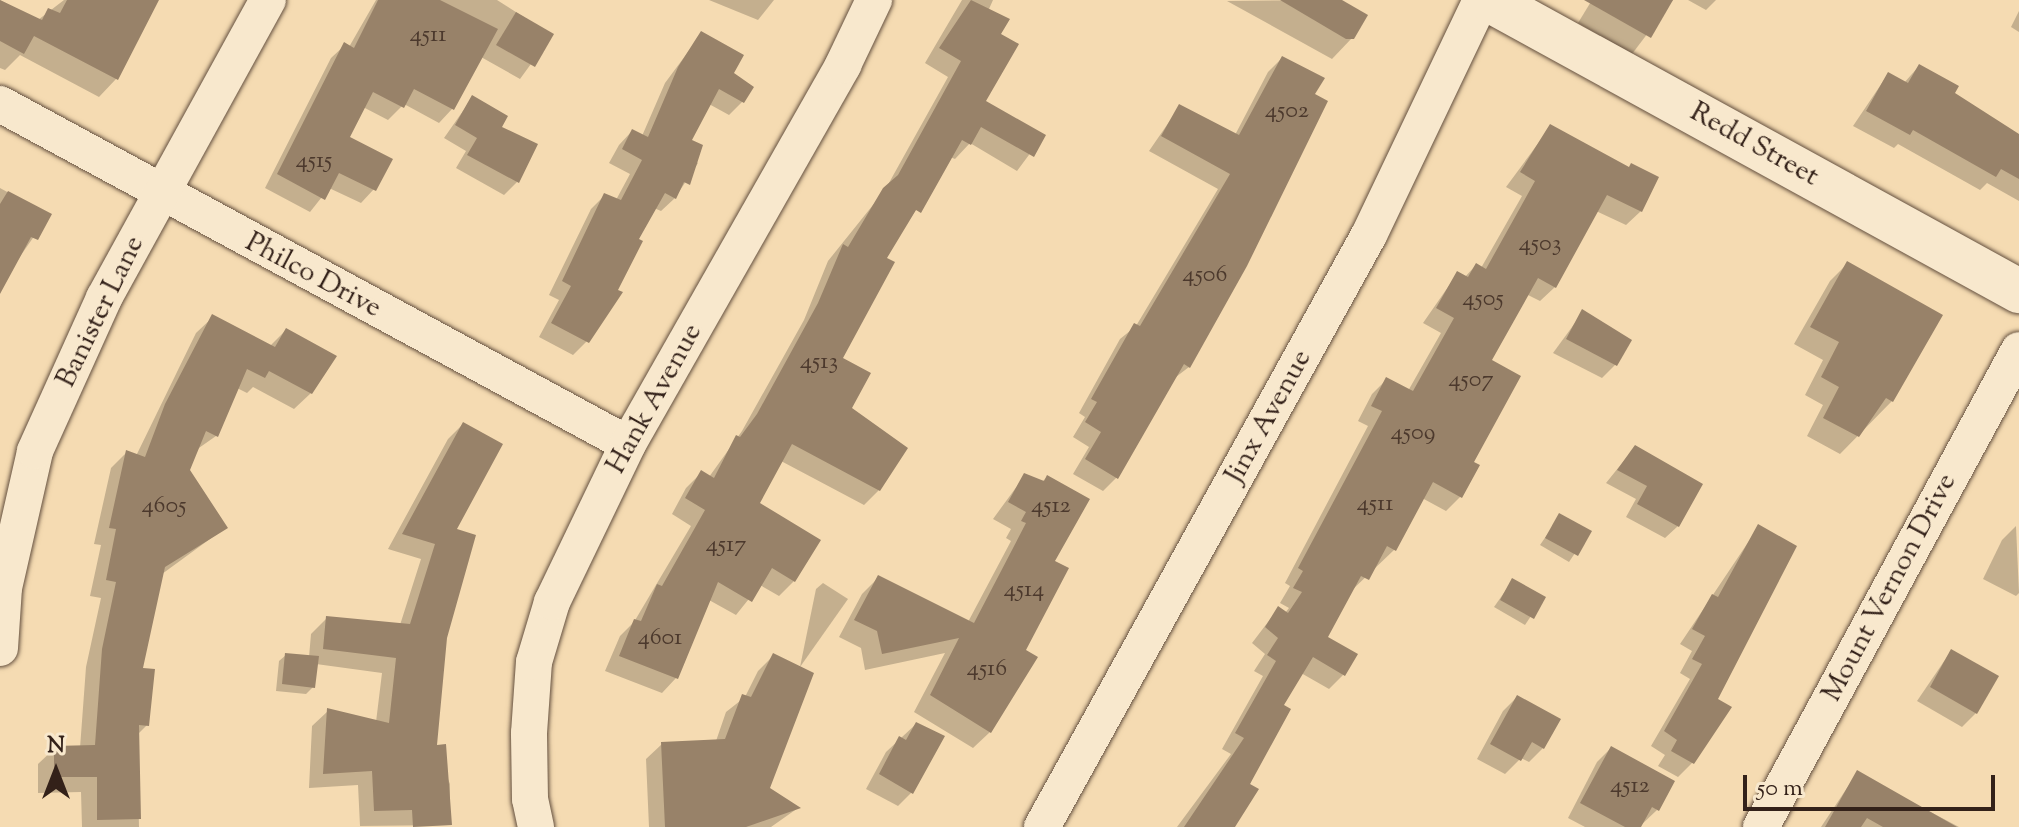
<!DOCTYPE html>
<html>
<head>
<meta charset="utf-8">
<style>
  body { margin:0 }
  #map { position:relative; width:2019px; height:827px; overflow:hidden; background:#f5dbb2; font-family:"Sorts Mill Goudy",serif }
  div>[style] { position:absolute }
  .shadow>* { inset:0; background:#0003 }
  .building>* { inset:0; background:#988269 }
  .roads { filter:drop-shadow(0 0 2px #64503f) drop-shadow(0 0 2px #64503f) }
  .minor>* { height:36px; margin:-18px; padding:0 18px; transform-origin:18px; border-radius:18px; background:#f8e8cd }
  .tertiary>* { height:44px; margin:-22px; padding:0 22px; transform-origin:22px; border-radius:22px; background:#f8e8cd }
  span { translate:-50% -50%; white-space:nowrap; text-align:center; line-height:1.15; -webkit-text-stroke:6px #f8e8cd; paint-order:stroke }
  .number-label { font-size:24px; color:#4c392d }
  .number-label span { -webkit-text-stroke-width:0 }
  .street-label { font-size:28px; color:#332119 }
  .north { position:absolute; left:16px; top:731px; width:80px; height:80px; -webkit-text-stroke:6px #f8e8cd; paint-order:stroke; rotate:0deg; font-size:22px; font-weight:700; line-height:32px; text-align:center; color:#332119 }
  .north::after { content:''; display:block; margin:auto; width:28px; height:36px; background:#332119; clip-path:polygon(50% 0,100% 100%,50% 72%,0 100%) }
  .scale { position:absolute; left:1743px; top:775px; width:252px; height:36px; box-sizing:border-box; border:4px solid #332119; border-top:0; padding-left:10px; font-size:24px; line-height:28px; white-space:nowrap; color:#332119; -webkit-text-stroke:6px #f8e8cd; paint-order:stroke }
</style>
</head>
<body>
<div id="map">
  <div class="shadow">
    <i style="clip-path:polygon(0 0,38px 20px,64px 0,156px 0,116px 79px,99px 97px,20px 55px,5px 70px,0 68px)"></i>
    <i style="clip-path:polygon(376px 0,497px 0,552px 35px,520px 79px,481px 57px,452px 109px,439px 123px,404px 104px,388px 120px,363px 107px,347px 138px,374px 189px,361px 203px,329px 188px,310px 212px,265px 188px,331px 58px,345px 45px,349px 47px)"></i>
    <i style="clip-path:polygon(709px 0,774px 0,758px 20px)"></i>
    <i style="clip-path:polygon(962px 0,993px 0,989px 9px,998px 35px,984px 102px,1043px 136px,1017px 171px,970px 143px,955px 159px,950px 157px,884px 259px,840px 359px,849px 408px,879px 490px,864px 505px,781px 461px,757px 504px,794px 581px,779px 596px,760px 585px,736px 615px,709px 600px,676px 678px,662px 693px,605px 671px,620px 636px,634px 622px,691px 526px,672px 514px,686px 488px,701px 473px,709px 477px,742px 431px,804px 320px,828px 261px,885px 190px,948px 77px,925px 63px)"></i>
    <i style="clip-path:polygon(1338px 0,1352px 38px,1332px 59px,1227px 1px)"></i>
    <i style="clip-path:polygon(1592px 0,1673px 0,1632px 54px,1578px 23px)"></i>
    <i style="clip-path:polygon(1688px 0,1716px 0,1706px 10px)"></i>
    <i style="clip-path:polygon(2019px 11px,2019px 32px,2011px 27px)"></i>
    <i style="clip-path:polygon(702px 33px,732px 74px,743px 101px,729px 115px,709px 104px,690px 140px,693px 160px,698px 163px,675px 198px,661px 211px,654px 208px,587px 341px,573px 355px,539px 337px,559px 300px,549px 295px,591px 209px,605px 195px,616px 200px,630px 174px,609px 163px,619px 145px,632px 131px,642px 136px,665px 83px)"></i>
    <i style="clip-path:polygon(1282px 58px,1313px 94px,1326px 102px,1189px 367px,1172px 380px,1117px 477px,1103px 491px,1073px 474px,1089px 447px,1073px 437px,1085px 417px,1079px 413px,1120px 339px,1136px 326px,1218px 189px,1149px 151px,1180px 106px,1235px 135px,1268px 72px)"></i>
    <i style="clip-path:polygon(1919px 66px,1952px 94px,2019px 135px,2019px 201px,1987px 183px,1980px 190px,1898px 144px,1894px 148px,1853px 126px,1888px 74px,1904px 83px)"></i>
    <i style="clip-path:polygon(472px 98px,499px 127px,517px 182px,504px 195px,456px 168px,466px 151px,444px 138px)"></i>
    <i style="clip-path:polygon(1551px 126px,1641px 211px,1626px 225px,1596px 211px,1555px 287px,1540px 301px,1526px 294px,1490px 361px,1461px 496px,1446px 511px,1422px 498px,1394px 550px,1350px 592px,1326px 637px,1343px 675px,1329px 689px,1301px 673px,1281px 706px,1233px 827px,1177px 827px,1231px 754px,1222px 749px,1263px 676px,1254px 671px,1265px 654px,1252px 643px,1278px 609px,1285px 613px,1289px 608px,1280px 603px,1290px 586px,1285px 583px,1368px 426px,1358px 421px,1372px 394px,1387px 379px,1408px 391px,1441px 333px,1423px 323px,1457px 274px,1464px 278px,1476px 265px,1481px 268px,1522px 196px,1506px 187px)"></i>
    <i style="clip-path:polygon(0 188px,49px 215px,0 285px)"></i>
    <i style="clip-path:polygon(1848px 263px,1892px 401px,1840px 454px,1807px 436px,1823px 405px,1805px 395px,1823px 360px,1794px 344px,1830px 281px)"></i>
    <i style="clip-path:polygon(1583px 312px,1616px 364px,1602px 378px,1553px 353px)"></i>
    <i style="clip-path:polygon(213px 317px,270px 346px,286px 330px,311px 393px,294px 409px,253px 387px,247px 393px,237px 388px,216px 436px,196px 450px,187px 470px,225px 528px,162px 574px,141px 669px,147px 725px,137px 735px,139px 827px,82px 827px,81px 792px,38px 793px,38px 764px,55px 748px,80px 748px,86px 667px,101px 598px,90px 596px,101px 545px,94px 544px,111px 468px,127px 452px,136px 456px,196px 333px)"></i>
    <i style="clip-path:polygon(463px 424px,435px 747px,450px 784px,450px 825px,360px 826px,358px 785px,309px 788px,312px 726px,328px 711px,376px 722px,382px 673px,316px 664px,313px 687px,306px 694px,276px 691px,279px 661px,286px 655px,309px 657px,311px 634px,327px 618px,400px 625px,421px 559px,388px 549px,448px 439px)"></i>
    <i style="clip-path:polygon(1635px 447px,1678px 526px,1665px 538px,1626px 517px,1636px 499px,1606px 483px)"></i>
    <i style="clip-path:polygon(1025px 475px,1042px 482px,1047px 477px,1052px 562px,990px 732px,973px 748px,914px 712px,945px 653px,865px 670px,861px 648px,839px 637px,862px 594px,879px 577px,968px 622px,1011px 541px,1006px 538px,1011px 529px,993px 519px)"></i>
    <i style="clip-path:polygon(1560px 516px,1589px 532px,1569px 562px,1540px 545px)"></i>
    <i style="clip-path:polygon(1759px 526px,1692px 763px,1678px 777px,1658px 766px,1665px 755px,1651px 746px,1690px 679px,1680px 673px,1692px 651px,1680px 644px)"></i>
    <i style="clip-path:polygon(2016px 526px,2019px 593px,2016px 596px,1983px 579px,2002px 540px)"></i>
    <i style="clip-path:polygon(1513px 580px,1543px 598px,1525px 625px,1494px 607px)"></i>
    <i style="clip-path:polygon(823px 583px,848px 599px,800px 667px,816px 589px)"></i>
    <i style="clip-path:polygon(1951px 651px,1976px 713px,1962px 727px,1917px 701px)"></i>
    <i style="clip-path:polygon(773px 656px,767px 789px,798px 808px,771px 827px,649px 827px,646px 759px,662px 744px,716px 741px,726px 712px,745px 697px,758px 671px)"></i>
    <i style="clip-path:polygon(1517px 697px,1543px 748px,1529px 762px,1521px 758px,1505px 774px,1477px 759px,1503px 711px)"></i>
    <i style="clip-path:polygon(916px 724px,912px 792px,898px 806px,866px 789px,886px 752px)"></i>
    <i style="clip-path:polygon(1611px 748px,1657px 810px,1639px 827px,1585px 827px,1568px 818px,1597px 762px)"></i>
    <i style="clip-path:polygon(1857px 773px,1959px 827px,1821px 827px)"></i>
  </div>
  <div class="building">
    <i style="clip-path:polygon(0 0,42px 20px,48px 8px,60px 13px,67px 0,159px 0,118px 80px,34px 36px,24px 54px,0 41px)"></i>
    <i style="clip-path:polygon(378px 0,440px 0,498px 29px,454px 110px,414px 89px,404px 108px,373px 92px,350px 137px,393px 159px,376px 191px,339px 173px,325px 200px,277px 174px,344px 42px,354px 48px)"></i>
    <i style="clip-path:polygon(971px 0,1010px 19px,1001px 34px,1019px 44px,986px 101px,1046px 135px,1034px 157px,981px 127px,971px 145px,962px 140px,921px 213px,916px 210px,887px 258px,895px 262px,843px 358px,871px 373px,852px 408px,908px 448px,880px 491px,792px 444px,760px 503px,821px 540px,795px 582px,772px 568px,752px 602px,718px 582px,678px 679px,619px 656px,634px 619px,641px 621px,657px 584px,662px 586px,705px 510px,685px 498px,701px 470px,714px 478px,736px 435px,740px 437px,757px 414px,818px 303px,843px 244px,848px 247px,883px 188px,898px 175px,961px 61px,939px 48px)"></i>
    <i style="clip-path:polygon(1280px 0,1342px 0,1368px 15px,1354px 39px,1346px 39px)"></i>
    <i style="clip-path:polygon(1584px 0,1673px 0,1651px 38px)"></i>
    <i style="clip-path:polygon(516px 12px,554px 34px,535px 67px,496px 45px)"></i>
    <i style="clip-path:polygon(701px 31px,744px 55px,734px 73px,754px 87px,744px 103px,719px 89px,692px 140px,703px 145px,690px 185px,684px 182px,676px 199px,665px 193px,639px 239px,643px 241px,618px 290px,623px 292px,589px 343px,551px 323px,571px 286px,562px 281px,604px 193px,621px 200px,642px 160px,622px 149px,632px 129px,648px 137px,678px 67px)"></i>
    <i style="clip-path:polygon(1282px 56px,1325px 78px,1315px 94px,1328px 101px,1247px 266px,1190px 368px,1184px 364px,1118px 479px,1085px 459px,1101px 432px,1085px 422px,1097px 402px,1091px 399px,1134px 323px,1140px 326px,1230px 174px,1161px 136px,1179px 104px,1239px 135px)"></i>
    <i style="clip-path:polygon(1919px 64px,1959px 86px,1955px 93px,2019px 134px,2019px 179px,2001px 169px,1996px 177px,1913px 130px,1910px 135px,1866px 111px,1888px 72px,1908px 83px)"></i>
    <i style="clip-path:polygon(472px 95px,508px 116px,502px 127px,538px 144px,519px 183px,467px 155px,477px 138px,455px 125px)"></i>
    <i style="clip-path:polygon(1550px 124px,1629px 167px,1631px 163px,1659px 177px,1642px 212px,1607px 195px,1556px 288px,1538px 278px,1492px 360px,1521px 376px,1474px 462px,1480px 465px,1462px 498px,1433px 482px,1396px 551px,1387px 546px,1369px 580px,1361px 576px,1328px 637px,1358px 654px,1345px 676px,1313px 657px,1284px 705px,1291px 709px,1250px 784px,1259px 789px,1235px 827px,1184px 827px,1244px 738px,1235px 733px,1276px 661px,1267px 655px,1278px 638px,1265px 627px,1278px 606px,1288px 613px,1302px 592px,1293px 588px,1303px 571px,1298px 568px,1382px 411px,1371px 406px,1386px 377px,1413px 391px,1454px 318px,1436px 308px,1457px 271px,1468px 277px,1476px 263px,1486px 269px,1535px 181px,1520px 172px)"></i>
    <i style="clip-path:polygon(8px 191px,52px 214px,38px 240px,31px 237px,0 294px,0 204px)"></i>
    <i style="clip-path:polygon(1847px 261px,1943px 315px,1893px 402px,1886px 398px,1859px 437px,1823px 418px,1839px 387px,1821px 377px,1839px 342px,1810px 327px)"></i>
    <i style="clip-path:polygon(1582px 309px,1632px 340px,1617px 366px,1566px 339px)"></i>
    <i style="clip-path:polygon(212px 314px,275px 347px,286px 328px,337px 356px,312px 394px,269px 371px,265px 378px,247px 369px,218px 437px,206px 431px,190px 470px,228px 528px,165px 567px,143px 668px,155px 669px,149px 726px,139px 725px,141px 819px,97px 820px,97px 777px,54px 777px,54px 746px,95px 745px,102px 649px,116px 582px,106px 580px,116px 529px,109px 528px,126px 450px,145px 457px,165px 404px)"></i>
    <i style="clip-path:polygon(463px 422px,503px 444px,457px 529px,476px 535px,447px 638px,437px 745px,446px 744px,452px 825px,413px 827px,412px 810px,374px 811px,372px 771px,323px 774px,327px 708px,389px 723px,396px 658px,323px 649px,326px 616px,410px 624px,435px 544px,402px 534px)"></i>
    <i style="clip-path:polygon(1635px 445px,1703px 484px,1679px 527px,1637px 504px,1647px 486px,1617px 470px)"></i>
    <i style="clip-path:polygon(1024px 473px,1044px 481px,1047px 475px,1090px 499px,1055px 561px,1069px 568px,1026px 650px,1038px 657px,991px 733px,930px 695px,959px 638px,882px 654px,877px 631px,854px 620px,878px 575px,974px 623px,1026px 523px,1021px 521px,1026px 512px,1008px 502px)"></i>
    <i style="clip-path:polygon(1559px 513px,1592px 531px,1578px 556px,1545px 538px)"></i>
    <i style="clip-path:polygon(1758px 524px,1797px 546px,1718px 699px,1732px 707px,1694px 764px,1671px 751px,1677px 740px,1664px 731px,1702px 664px,1692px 659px,1705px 636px,1692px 629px,1712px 594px,1718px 597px)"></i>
    <i style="clip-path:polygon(1512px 578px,1546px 597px,1534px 619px,1500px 600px)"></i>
    <i style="clip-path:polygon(1951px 649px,1999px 676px,1977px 714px,1930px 687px)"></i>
    <i style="clip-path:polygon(285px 653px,319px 656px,315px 688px,282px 684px)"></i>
    <i style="clip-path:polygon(773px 653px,814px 673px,770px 788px,801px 808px,746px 827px,665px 827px,661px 742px,725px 739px,742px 694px,751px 697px)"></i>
    <i style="clip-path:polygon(1517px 695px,1561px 719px,1544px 749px,1532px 742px,1521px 761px,1490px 744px)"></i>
    <i style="clip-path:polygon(916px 722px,945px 736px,913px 794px,879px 774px,899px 736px,906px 740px)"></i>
    <i style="clip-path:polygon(1611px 746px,1675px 781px,1659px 811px,1652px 807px,1641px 827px,1625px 827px,1580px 803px)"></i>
    <i style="clip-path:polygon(1857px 770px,1957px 827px,1883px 827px,1867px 818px,1861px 827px,1825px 827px)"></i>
  </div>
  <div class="roads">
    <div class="minor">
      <i style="left:0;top:104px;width:714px;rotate:28.43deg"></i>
      <i style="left:0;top:648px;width:60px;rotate:-86.2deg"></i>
      <i style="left:4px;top:588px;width:140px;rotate:-77.2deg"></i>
      <i style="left:35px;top:451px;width:168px;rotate:-65.7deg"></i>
      <i style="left:104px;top:298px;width:340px;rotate:-61.2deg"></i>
      <i style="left:536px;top:827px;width:29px;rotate:-102deg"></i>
      <i style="left:530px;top:799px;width:66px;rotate:-90.9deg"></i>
      <i style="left:529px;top:733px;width:71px;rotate:-86deg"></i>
      <i style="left:534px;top:662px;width:63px;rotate:-73.3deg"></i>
      <i style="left:552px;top:602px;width:175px;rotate:-64.3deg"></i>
      <i style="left:628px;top:444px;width:436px;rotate:-60.4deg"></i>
      <i style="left:843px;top:65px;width:72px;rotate:-64.5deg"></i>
      <i style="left:1042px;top:827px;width:676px;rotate:-61.09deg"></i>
      <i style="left:1369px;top:235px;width:260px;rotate:-64.5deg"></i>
      <i style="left:1761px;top:827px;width:542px;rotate:-61.59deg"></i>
    </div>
    <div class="tertiary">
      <i style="left:1489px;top:0;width:605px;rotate:28.77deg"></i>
    </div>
  </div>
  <div class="number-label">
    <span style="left:428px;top:36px">4511</span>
    <span style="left:1287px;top:112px">4502</span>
    <span style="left:314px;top:162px">4515</span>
    <span style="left:1540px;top:245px">4503</span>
    <span style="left:1205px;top:276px">4506</span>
    <span style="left:1483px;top:300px">4505</span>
    <span style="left:819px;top:363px">4513</span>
    <span style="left:1471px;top:381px">4507</span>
    <span style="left:1413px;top:434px">4509</span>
    <span style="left:1375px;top:505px">4511</span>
    <span style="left:164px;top:507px">4605</span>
    <span style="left:1051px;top:507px">4512</span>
    <span style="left:726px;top:546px">4517</span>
    <span style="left:1024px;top:591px">4514</span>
    <span style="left:660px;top:639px">4601</span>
    <span style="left:987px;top:670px">4516</span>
    <span style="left:1630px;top:787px">4512</span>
  </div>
  <div class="street-label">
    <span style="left:1754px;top:145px;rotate:29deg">Redd Street</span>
    <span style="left:313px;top:276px;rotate:28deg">Philco Drive</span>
    <span style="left:101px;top:312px;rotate:-64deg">Banister Lane</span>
    <span style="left:655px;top:399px;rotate:-61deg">Hank Avenue</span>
    <span style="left:1269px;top:417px;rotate:-61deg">Jinx Avenue</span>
    <span style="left:1890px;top:588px;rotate:-62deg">Mount Vernon Drive</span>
  </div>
  <div class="north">N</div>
  <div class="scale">50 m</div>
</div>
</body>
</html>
